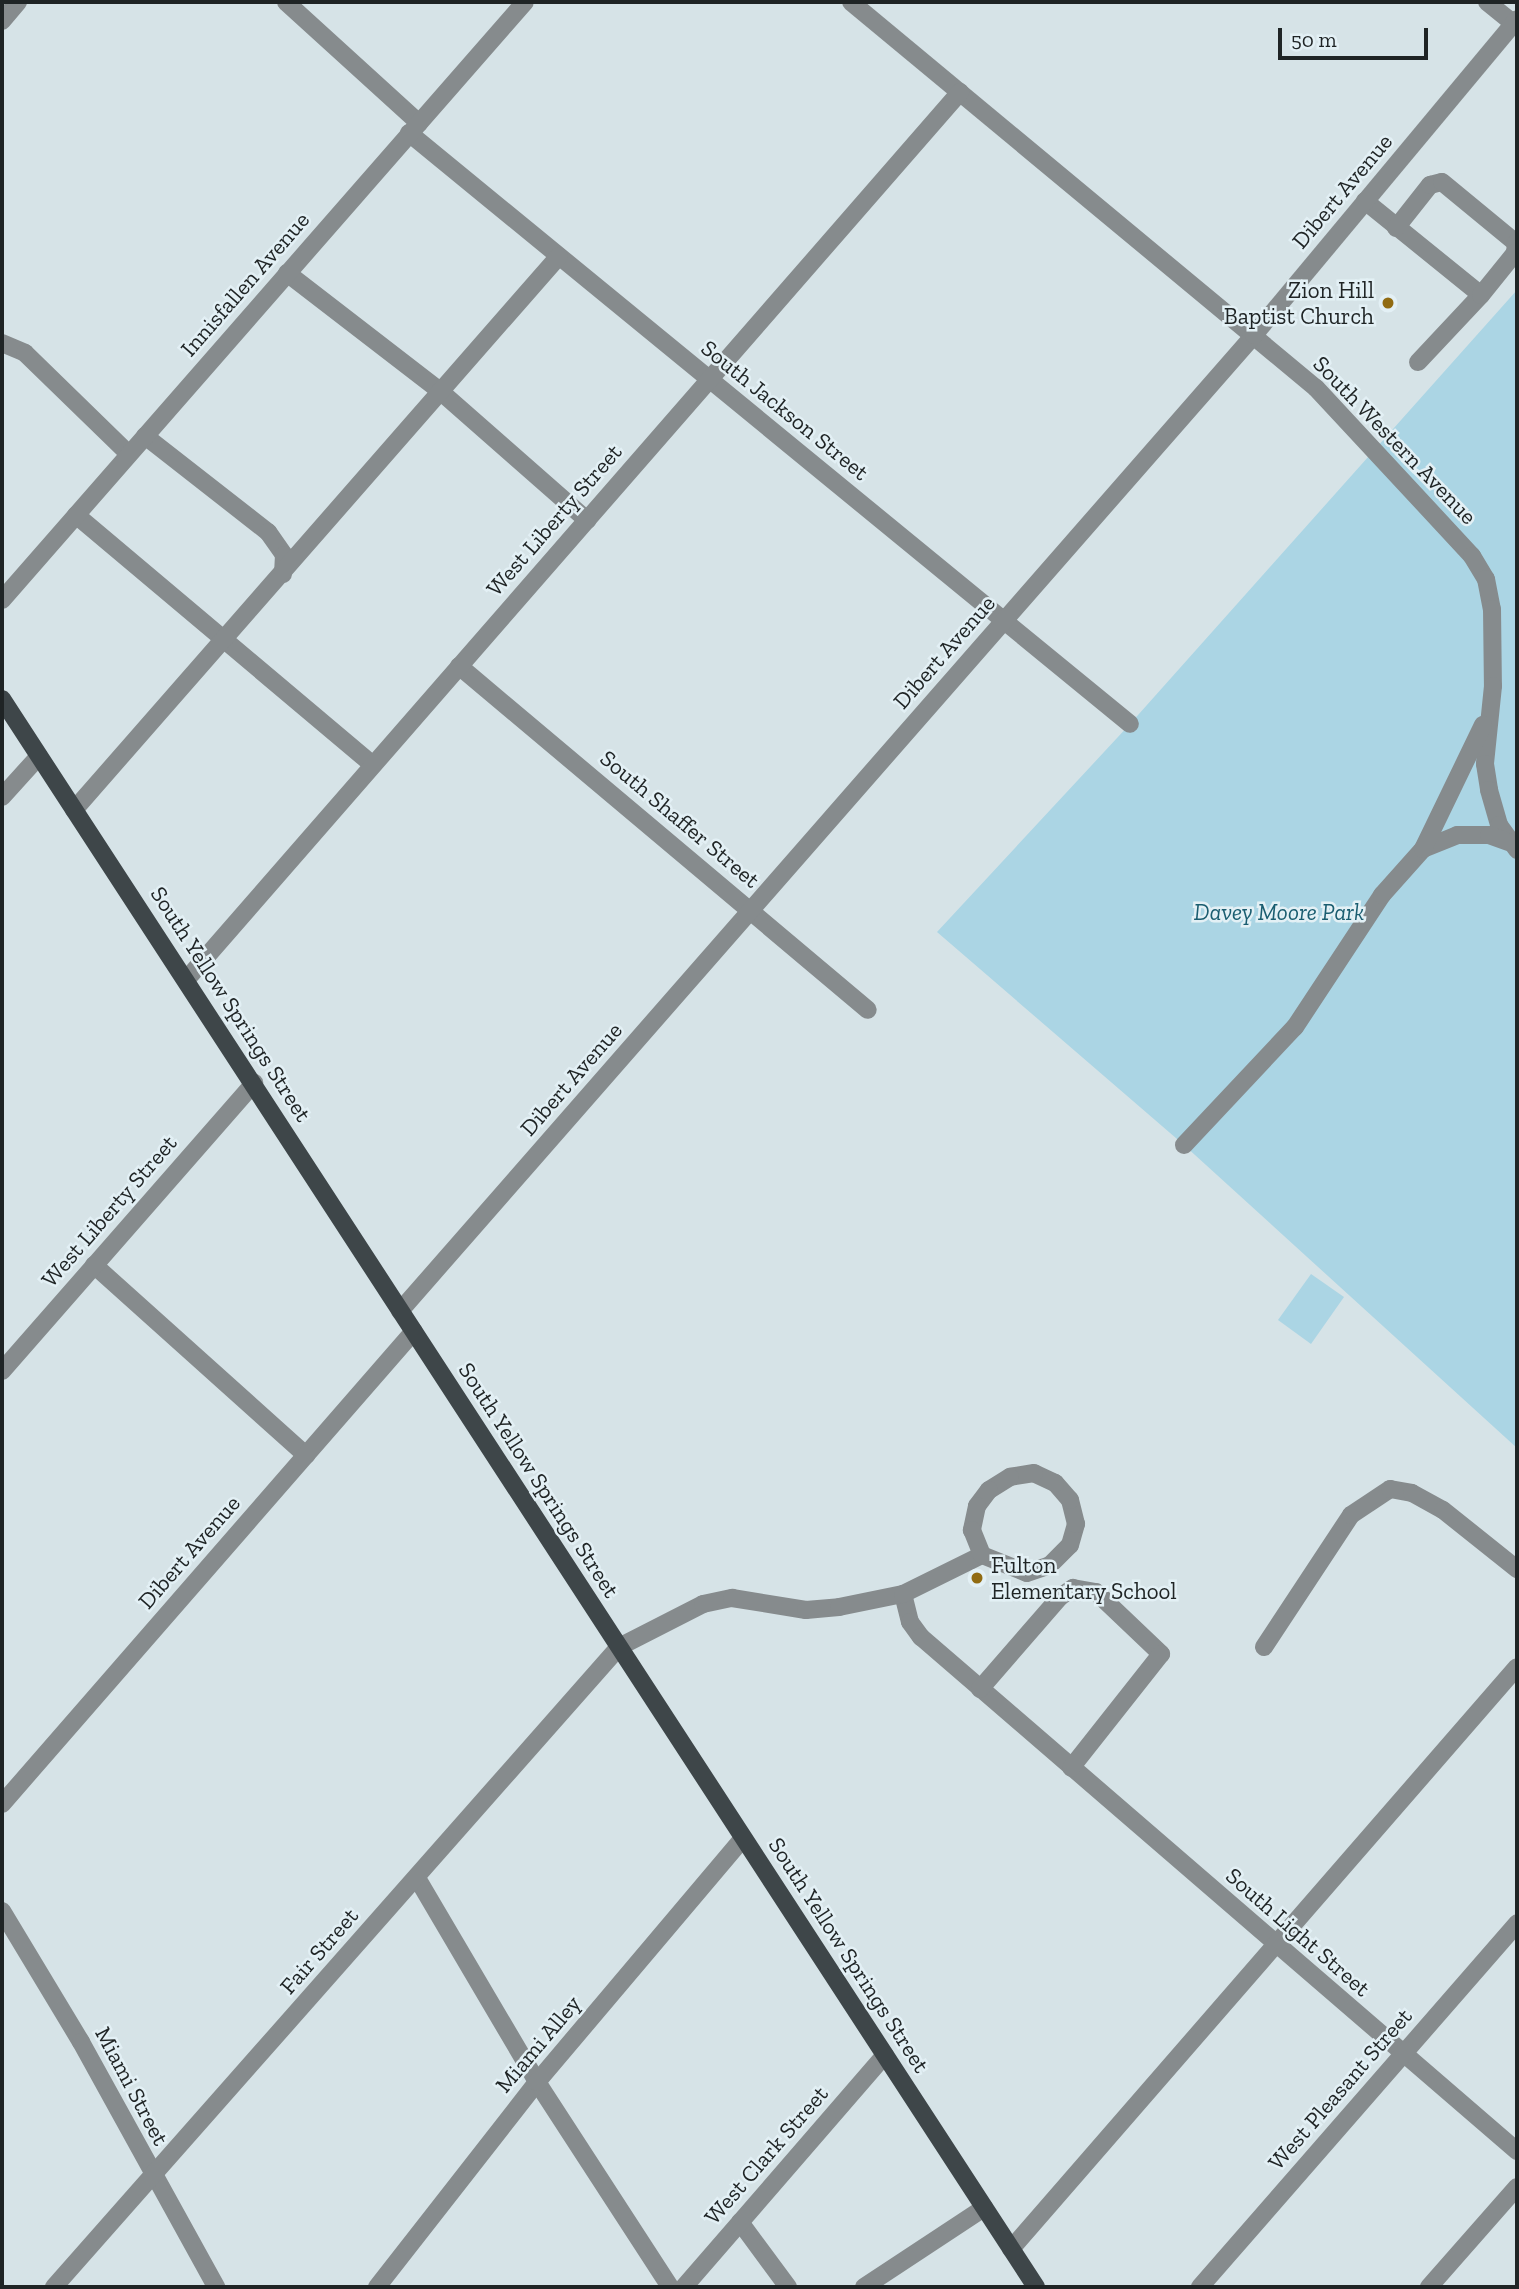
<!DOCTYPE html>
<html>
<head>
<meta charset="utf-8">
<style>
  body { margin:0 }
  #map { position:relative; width:1519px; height:2289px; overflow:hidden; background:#d6e3e7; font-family:"Zilla Slab",serif }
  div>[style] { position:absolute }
  .green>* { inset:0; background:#abd5e4 }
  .minor>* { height:18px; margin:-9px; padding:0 9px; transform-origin:9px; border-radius:9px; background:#868b8d }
  .major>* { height:18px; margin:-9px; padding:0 9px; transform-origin:9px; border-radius:9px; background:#3e4649 }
  .dots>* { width:19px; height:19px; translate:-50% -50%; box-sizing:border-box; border:4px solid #e3f0f5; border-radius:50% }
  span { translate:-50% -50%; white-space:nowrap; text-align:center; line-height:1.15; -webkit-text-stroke:5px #e3f0f5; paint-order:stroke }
  .street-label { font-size:23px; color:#1f2425 }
  .poi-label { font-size:23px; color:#1f2425 }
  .right { translate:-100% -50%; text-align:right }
  .left { translate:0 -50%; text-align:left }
  .park-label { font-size:23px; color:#1a5d70; font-style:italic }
  .frame { position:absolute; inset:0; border:4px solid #1f2425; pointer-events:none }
  .scale { position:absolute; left:1278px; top:28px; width:150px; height:32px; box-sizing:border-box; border:4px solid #1f2425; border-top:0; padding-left:9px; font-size:21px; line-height:24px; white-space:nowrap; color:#1f2425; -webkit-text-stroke:5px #e3f0f5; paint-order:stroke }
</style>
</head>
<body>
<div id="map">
  <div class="green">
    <i style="clip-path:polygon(1517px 290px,1517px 1448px,1184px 1145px,937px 932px,1130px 724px)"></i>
    <i style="clip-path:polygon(1311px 1274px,1344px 1297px,1311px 1344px,1278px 1320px)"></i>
  </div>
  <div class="minor">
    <i style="left:286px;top:2px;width:180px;rotate:42.3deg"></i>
    <i style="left:851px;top:2px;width:604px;rotate:39.7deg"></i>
    <i style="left:1316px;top:388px;width:229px;rotate:47.1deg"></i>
    <i style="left:1472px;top:556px;width:27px;rotate:59deg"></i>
    <i style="left:1486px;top:579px;width:31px;rotate:79deg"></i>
    <i style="left:1492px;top:609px;width:77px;rotate:89.3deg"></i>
    <i style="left:1493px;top:686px;width:78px;rotate:95.9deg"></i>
    <i style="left:1485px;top:764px;width:26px;rotate:81deg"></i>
    <i style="left:1489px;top:790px;width:36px;rotate:74deg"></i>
    <i style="left:1499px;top:825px;width:31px;rotate:54deg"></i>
    <i style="left:1487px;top:2px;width:33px;rotate:39deg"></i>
    <i style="left:2px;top:21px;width:25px;rotate:-50deg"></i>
    <i style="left:409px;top:133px;width:932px;rotate:39.34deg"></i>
    <i style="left:1365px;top:201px;width:149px;rotate:39deg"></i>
    <i style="left:1481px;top:295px;width:92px;rotate:133.2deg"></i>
    <i style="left:1396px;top:228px;width:55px;rotate:-51.7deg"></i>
    <i style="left:1430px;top:185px;width:12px;rotate:-14deg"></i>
    <i style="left:1442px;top:182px;width:96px;rotate:39.5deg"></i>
    <i style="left:1516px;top:243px;width:10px;rotate:96deg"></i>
    <i style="left:1515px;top:253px;width:54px;rotate:129deg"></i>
    <i style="left:287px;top:273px;width:193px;rotate:37.6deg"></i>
    <i style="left:440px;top:391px;width:196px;rotate:41.3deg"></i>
    <i style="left:2px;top:343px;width:25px;rotate:23deg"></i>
    <i style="left:25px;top:353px;width:145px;rotate:44.2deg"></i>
    <i style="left:145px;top:436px;width:156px;rotate:38deg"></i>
    <i style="left:268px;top:532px;width:28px;rotate:55deg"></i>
    <i style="left:284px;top:555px;width:19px;rotate:93deg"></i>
    <i style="left:76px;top:515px;width:388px;rotate:40.1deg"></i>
    <i style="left:2px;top:600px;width:794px;rotate:-48.83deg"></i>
    <i style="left:459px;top:666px;width:534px;rotate:40.07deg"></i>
    <i style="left:2px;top:797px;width:55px;rotate:-47.9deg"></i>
    <i style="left:74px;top:810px;width:736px;rotate:-48.8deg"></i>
    <i style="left:1423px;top:849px;width:37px;rotate:-22deg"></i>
    <i style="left:1457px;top:835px;width:32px"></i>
    <i style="left:1489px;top:835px;width:20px;rotate:20deg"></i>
    <i style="left:186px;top:980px;width:1178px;rotate:-48.92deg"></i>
    <i style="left:1184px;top:1145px;width:162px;rotate:-46.8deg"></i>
    <i style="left:1295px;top:1027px;width:158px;rotate:-56.6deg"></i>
    <i style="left:1382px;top:895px;width:62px;rotate:-48.3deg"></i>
    <i style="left:1423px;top:849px;width:138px;rotate:-64.2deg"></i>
    <i style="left:94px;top:1265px;width:285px;rotate:41.9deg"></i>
    <i style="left:400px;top:1311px;width:1297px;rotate:-48.81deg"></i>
    <i style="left:1254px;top:335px;width:411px;rotate:-50.2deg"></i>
    <i style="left:2px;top:1371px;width:383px;rotate:-48.8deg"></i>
    <i style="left:903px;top:1594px;width:29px;rotate:76deg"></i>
    <i style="left:910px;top:1622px;width:19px;rotate:54deg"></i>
    <i style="left:921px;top:1637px;width:787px;rotate:40.78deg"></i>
    <i style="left:1264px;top:1647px;width:158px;rotate:-56.6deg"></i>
    <i style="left:1351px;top:1515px;width:47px;rotate:-33.7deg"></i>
    <i style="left:1390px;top:1489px;width:22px;rotate:10deg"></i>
    <i style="left:1412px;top:1493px;width:35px;rotate:29deg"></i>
    <i style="left:1443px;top:1510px;width:95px;rotate:38.6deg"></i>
    <i style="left:980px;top:1689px;width:122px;rotate:-49deg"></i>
    <i style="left:1060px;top:1597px;width:16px;rotate:-35deg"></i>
    <i style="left:1073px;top:1588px;width:23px;rotate:10deg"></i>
    <i style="left:1096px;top:1592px;width:90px;rotate:43.6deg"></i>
    <i style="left:1161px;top:1654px;width:145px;rotate:128.3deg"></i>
    <i style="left:2px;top:1804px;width:627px;rotate:-48.94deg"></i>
    <i style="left:417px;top:1878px;width:237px;rotate:59.5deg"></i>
    <i style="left:537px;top:2082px;width:244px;rotate:57deg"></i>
    <i style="left:2px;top:1911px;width:153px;rotate:58.9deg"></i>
    <i style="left:81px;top:2042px;width:280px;rotate:61.1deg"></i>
    <i style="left:740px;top:2222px;width:81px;rotate:53.6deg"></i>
    <i style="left:1011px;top:2249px;width:771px;rotate:-49deg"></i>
    <i style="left:54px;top:2287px;width:854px;rotate:-48.56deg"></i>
    <i style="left:619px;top:1647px;width:94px;rotate:-27.1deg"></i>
    <i style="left:703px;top:1604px;width:30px;rotate:-12deg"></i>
    <i style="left:732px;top:1598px;width:75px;rotate:9.2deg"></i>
    <i style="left:806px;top:1610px;width:33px;rotate:-5deg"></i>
    <i style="left:839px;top:1607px;width:65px;rotate:-11.5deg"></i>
    <i style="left:903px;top:1594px;width:88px;rotate:-26.3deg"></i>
    <i style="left:982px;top:1555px;width:48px;rotate:21.8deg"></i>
    <i style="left:1027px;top:1573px;width:24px;rotate:-19deg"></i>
    <i style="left:1050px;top:1565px;width:28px;rotate:-45deg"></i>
    <i style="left:1070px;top:1545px;width:22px;rotate:-74deg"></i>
    <i style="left:1076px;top:1524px;width:25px;rotate:-104deg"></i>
    <i style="left:1070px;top:1500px;width:23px;rotate:-131deg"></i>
    <i style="left:1055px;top:1483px;width:23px;rotate:-155deg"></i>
    <i style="left:1034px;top:1473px;width:24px;rotate:171deg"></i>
    <i style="left:1010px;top:1477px;width:25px;rotate:148deg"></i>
    <i style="left:989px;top:1490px;width:20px;rotate:127deg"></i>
    <i style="left:977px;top:1506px;width:25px;rotate:102deg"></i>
    <i style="left:972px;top:1530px;width:27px;rotate:68deg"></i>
    <i style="left:377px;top:2287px;width:260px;rotate:-52deg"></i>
    <i style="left:537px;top:2082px;width:319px;rotate:-49.8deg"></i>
    <i style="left:684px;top:2287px;width:307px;rotate:-49.1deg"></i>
    <i style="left:864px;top:2287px;width:144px;rotate:-33.4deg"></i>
    <i style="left:1200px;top:2287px;width:483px;rotate:-48.9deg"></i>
    <i style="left:1429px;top:2287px;width:133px;rotate:-48.7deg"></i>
  </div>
  <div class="major">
    <i style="left:2px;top:699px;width:1895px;rotate:56.93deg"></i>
  </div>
  <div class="dots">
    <i style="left:1388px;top:303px;background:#916b12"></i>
    <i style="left:977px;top:1578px;background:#916b12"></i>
  </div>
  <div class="street-label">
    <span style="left:1342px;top:191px;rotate:-50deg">Dibert Avenue</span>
    <span style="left:245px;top:284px;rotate:-49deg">Innisfallen Avenue</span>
    <span style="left:785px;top:410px;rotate:39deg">South Jackson Street</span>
    <span style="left:1395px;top:440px;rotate:46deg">South Western Avenue</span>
    <span style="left:554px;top:520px;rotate:-49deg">West Liberty Street</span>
    <span style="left:944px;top:652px;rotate:-49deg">Dibert Avenue</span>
    <span style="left:680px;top:819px;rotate:40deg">South Shaffer Street</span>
    <span style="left:231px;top:1004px;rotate:57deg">South Yellow Springs Street</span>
    <span style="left:571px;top:1079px;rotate:-49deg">Dibert Avenue</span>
    <span style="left:109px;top:1211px;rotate:-49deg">West Liberty Street</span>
    <span style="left:539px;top:1480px;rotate:57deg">South Yellow Springs Street</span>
    <span style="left:189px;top:1552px;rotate:-49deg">Dibert Avenue</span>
    <span style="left:1298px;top:1932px;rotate:41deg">South Light Street</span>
    <span style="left:319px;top:1951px;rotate:-49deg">Fair Street</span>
    <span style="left:849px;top:1955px;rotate:57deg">South Yellow Springs Street</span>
    <span style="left:538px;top:2044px;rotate:-50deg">Miami Alley</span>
    <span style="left:132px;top:2086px;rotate:62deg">Miami Street</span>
    <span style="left:1340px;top:2089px;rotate:-49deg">West Pleasant Street</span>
    <span style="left:766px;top:2155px;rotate:-49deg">West Clark Street</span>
  </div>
  <div class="poi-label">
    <span class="right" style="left:1374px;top:303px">Zion Hill<br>Baptist Church</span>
    <span class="left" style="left:991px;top:1578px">Fulton<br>Elementary School</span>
  </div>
  <div class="park-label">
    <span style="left:1279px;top:912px">Davey Moore Park</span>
  </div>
  <div class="frame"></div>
  <div class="scale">50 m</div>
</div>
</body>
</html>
